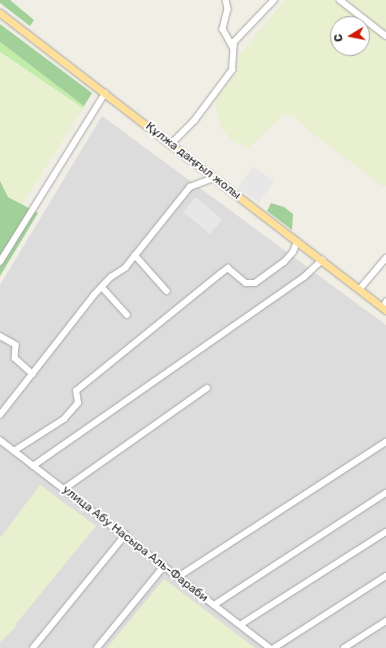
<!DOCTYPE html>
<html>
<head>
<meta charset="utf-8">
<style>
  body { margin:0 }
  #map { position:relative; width:386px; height:648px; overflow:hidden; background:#f0eee5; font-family:Rubik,sans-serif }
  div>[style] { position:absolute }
  .residential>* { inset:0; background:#dddcdc }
  .farmland>* { inset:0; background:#e9f0cf }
  .grass>* { inset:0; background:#c1eda9 }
  .forest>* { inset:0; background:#a1d198 }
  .parking>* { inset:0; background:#e7e7e7 }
  .roads { filter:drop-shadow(0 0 1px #a6a6a6) drop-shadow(0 0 1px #a6a6a6) }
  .minor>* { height:5.5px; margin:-2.75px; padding:0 2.75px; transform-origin:2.75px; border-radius:2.75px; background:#fff }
  .major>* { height:7px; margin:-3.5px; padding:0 3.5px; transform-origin:3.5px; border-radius:3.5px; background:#ffe09b }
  span { translate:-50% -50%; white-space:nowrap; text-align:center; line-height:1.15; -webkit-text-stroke:4px #fff; paint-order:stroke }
  .street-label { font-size:12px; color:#1f1f1f }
  .north { position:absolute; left:330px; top:16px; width:40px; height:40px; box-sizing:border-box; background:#fff; border:1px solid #a5a5a5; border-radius:50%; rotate:260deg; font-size:11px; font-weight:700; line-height:16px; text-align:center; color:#1f1f1f }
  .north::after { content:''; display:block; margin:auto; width:14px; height:18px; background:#ce1a00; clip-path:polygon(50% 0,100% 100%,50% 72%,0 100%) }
</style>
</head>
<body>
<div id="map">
  <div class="residential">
    <i style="clip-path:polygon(102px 116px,386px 325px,386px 648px,0 648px,0 285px)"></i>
  </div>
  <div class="farmland">
    <i style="clip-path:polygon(evenodd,285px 0,335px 0,386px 40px,386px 185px,383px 187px,316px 136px,294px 116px,284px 114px,248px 148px,234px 142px,223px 131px,217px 116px,215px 100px,236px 74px,240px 54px,285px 0,338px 24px,362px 24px,362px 48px,338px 48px,338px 24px)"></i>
    <i style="clip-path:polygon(347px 0,386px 0,386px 28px,384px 31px)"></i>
    <i style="clip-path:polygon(0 53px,83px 108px,22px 205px,8px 197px,0 181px)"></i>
    <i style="clip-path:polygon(40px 485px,96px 526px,15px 625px,17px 626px,0 642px,0 538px)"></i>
    <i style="clip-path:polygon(164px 579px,255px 648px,107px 648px)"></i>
  </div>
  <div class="grass">
    <i style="clip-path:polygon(0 42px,84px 106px,83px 108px,0 52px)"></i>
  </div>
  <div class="forest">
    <i style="clip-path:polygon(0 0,10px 0,34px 20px,30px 26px,0 3px)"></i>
    <i style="clip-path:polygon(0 24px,92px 93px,84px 106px,0 42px)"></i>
    <i style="clip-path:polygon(0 181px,8px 197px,38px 213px,0 276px)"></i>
    <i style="clip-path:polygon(271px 203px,284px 207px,293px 214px,292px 230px,267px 211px)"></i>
  </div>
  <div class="parking">
    <i style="clip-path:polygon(253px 166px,274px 181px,259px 203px,238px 187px)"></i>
    <i style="clip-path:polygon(196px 197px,222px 220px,210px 234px,183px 212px)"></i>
  </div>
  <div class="roads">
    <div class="minor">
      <i style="left:226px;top:0;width:9px;rotate:77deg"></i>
      <i style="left:228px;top:9px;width:21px;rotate:104deg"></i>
      <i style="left:223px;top:29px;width:21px;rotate:61deg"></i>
      <i style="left:340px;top:0;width:58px;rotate:38deg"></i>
      <i style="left:171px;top:144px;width:33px;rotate:-45deg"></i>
      <i style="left:194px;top:121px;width:64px;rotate:-53.3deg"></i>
      <i style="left:232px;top:70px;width:28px;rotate:-86deg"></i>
      <i style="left:234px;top:42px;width:58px;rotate:-46.4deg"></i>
      <i style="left:135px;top:255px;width:48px;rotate:48.4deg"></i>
      <i style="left:0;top:262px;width:199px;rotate:-58.1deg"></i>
      <i style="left:103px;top:288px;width:36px;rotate:48deg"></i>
      <i style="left:359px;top:290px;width:42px;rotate:-49.8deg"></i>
      <i style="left:383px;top:308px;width:7px;rotate:-63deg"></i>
      <i style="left:0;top:336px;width:18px;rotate:29deg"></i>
      <i style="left:16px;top:345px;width:13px;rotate:94deg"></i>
      <i style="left:15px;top:358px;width:24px;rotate:42deg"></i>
      <i style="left:0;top:415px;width:152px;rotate:-51.9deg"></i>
      <i style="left:94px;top:295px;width:25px;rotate:-47deg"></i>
      <i style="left:111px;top:277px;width:17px;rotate:-33deg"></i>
      <i style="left:125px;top:268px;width:104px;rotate:-51.3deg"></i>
      <i style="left:190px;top:187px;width:25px;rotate:-21deg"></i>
      <i style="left:0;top:440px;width:341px;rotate:37.6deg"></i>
      <i style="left:14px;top:451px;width:59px;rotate:-32.6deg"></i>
      <i style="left:64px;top:419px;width:21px;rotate:-49deg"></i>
      <i style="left:78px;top:403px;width:12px;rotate:-99deg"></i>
      <i style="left:76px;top:391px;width:186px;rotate:-39.1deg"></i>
      <i style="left:220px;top:274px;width:10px;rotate:-37deg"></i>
      <i style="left:228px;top:268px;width:23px;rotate:40deg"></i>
      <i style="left:246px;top:283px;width:9px"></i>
      <i style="left:255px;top:283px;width:36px;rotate:-36deg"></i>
      <i style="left:284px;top:262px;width:13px;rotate:-48deg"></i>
      <i style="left:293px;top:252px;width:11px;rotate:-68deg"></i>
      <i style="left:33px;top:466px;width:330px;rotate:-34.9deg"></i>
      <i style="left:304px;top:277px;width:25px;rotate:-43deg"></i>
      <i style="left:64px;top:489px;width:175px;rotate:-35.2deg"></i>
      <i style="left:178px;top:577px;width:248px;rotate:-33deg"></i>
      <i style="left:214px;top:605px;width:205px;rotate:-33.1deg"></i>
      <i style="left:240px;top:625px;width:173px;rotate:-32.5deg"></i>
      <i style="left:33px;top:648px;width:146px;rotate:-50.8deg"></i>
      <i style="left:97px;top:648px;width:106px;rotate:-50.7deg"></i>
      <i style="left:274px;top:648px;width:133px;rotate:-32.7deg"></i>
      <i style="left:344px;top:648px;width:50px;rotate:-32.7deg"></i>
    </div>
    <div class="major">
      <i style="left:0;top:13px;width:487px;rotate:37.6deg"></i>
    </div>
  </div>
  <div class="street-label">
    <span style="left:193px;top:161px;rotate:38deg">Құлжа даңғыл жолы</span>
    <span style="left:135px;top:544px;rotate:38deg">улица Абу Насыра Аль-Фараби</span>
  </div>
  <div class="north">С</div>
</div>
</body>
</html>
